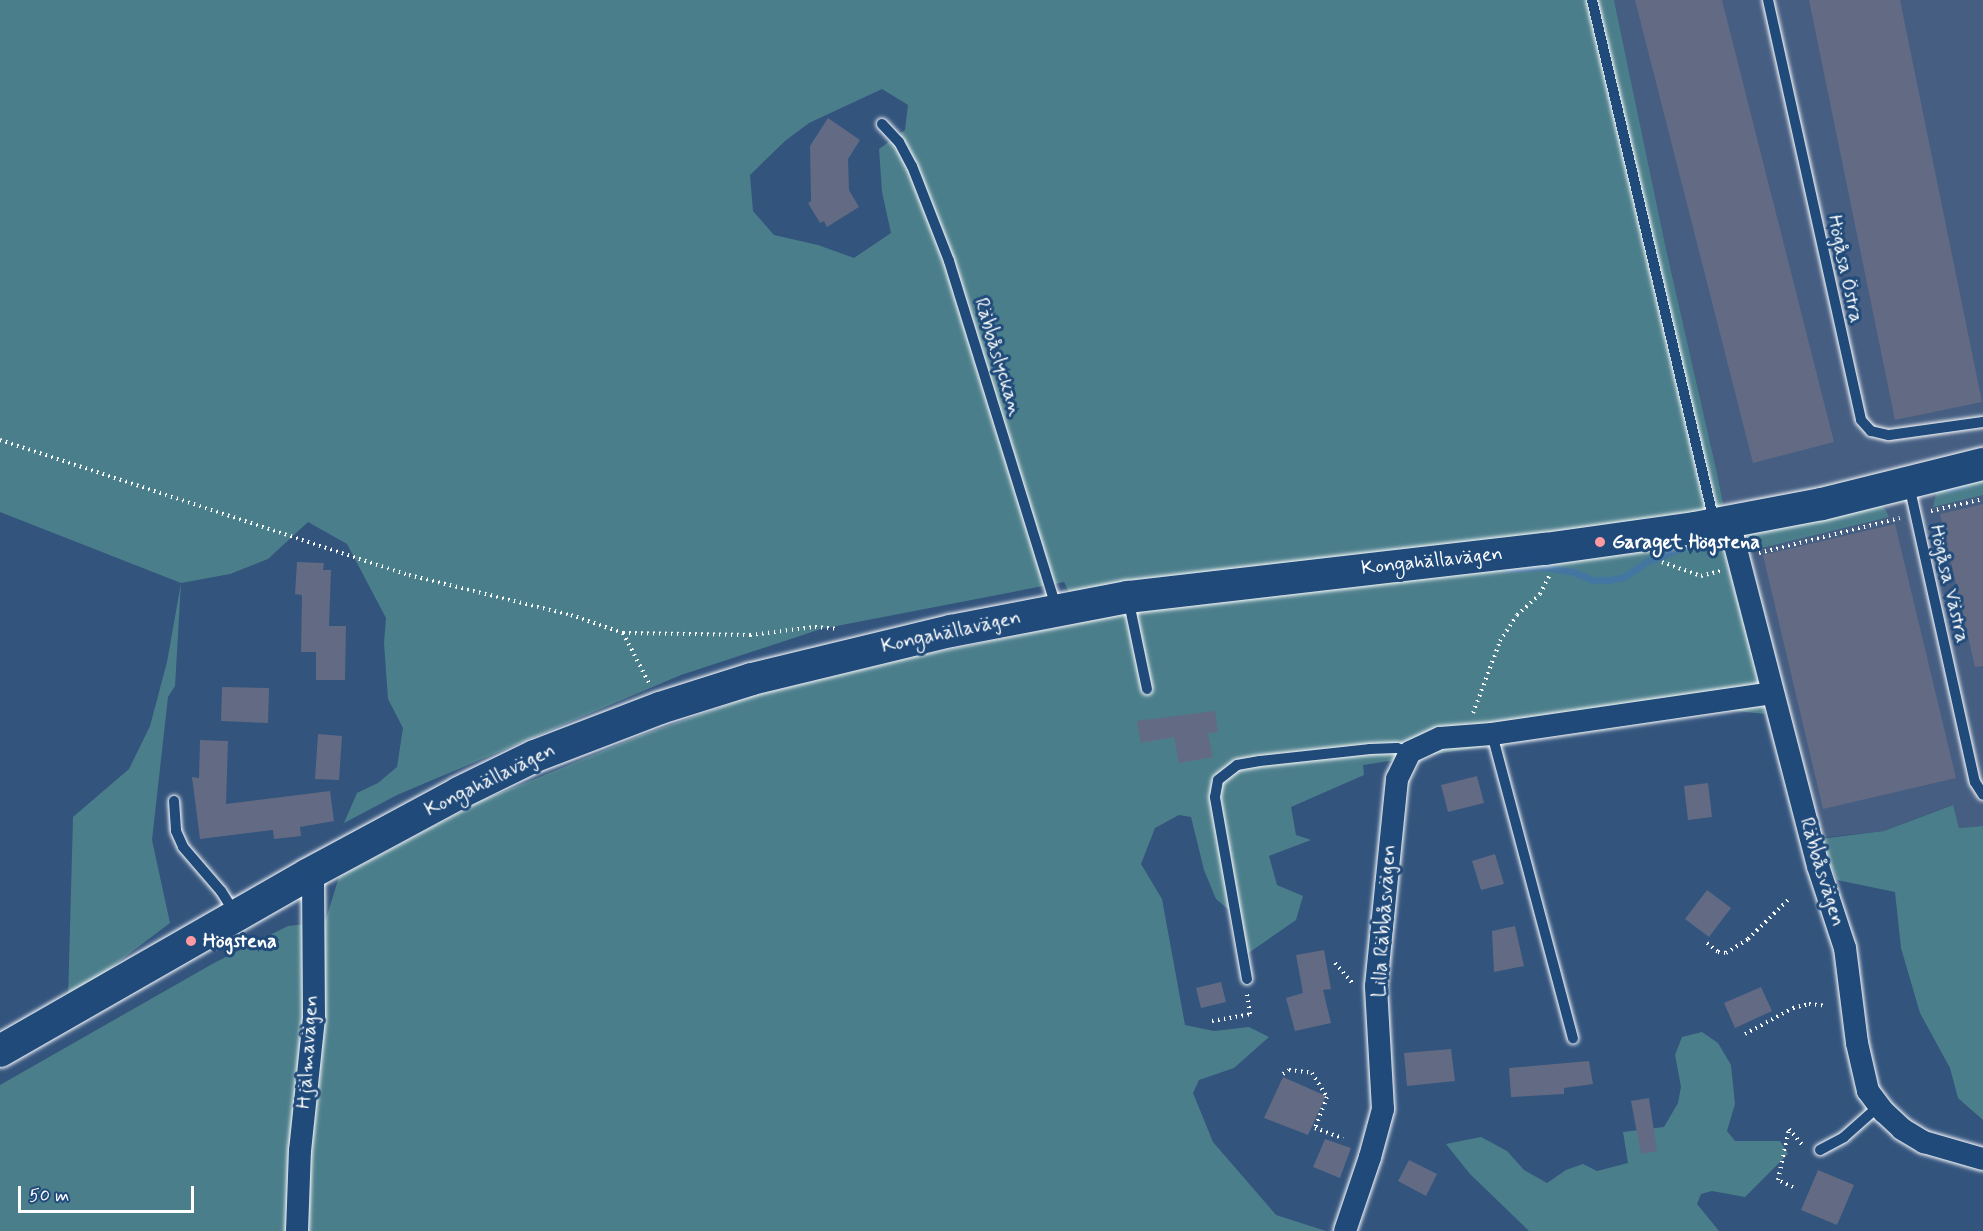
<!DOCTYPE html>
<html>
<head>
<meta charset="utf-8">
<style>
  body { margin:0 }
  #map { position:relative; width:1983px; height:1231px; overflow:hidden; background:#33547d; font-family:Mynerve,sans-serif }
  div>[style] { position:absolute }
  .built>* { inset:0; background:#455e82 }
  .green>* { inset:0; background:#4b7e8b }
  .stream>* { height:7px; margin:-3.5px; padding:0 3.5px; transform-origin:3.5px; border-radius:3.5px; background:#4476a2 }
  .building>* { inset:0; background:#626b83 }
  .path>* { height:4px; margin-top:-2px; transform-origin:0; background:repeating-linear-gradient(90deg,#fff 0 1.5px,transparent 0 6px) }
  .roads { filter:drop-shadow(0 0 2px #fff) drop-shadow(0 0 2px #fff) }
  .lane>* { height:10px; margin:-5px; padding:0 5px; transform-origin:5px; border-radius:5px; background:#1f4a7a }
  .street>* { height:22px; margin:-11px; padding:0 11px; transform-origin:11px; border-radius:11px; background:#1f4a7a }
  .secondary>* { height:32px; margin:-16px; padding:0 16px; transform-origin:16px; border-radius:16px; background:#1f4a7a }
  .dots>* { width:16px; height:16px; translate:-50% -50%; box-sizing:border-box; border:3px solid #1f4a7a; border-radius:50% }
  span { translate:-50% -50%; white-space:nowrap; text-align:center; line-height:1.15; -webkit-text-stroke:6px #1f4a7a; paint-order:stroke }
  .street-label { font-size:20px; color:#fff }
  .poi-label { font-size:20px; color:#fff; font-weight:700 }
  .left { translate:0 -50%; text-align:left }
  .scale { position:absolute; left:18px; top:1186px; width:176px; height:27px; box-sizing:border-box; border:3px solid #fff; border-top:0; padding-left:8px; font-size:18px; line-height:21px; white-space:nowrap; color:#fff; -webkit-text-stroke:4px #1f4a7a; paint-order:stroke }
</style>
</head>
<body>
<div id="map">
  <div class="built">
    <i style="clip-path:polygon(1614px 0,1983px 0,1983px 826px,1959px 828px,1952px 805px,1884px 831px,1801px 840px,1765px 714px,1717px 473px,1666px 249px)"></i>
  </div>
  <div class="green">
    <i style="clip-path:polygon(evenodd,0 0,1614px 0,1666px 249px,1717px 473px,1765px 714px,1727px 710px,1363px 765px,1364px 775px,1291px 807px,1296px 835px,1311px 840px,1269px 856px,1277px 885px,1303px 896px,1296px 920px,1247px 954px,1237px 945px,1229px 910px,1216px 899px,1204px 870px,1191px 817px,1179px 815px,1155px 828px,1141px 864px,1162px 899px,1185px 1025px,1214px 1031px,1249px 1027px,1269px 1037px,1234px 1068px,1199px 1080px,1193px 1093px,1213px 1142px,1276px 1215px,1326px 1231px,0 1231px,0 1085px,214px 963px,288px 926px,325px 922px,339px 877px,481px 801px,642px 735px,753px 696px,922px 655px,1083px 622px,1064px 582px,821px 629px,681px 675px,397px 795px,344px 823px,357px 793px,378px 783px,397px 767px,403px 728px,388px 699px,384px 643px,386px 618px,347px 544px,308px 522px,268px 559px,230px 574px,181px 583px,175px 686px,168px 697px,152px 840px,170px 923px,68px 1000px,73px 817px,129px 769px,150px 726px,167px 662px,181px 583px,0 512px,0 0,882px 89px,908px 105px,905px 130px,879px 149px,882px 192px,891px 233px,854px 258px,818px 245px,774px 235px,753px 211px,750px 175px,785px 141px,809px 123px,882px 89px)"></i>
    <i style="clip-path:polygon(1983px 477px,1983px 495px,1933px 507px,1936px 494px,1944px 488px)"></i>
    <i style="clip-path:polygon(1877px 503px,1885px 509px,1889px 517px,1741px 553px,1742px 542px,1755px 528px)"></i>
    <i style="clip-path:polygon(1953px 805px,1959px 828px,1983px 826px,1983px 1120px,1958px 1098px,1950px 1068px,1920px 1013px,1901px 948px,1895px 892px,1837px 880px,1820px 839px,1884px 831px)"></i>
    <i style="clip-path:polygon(1702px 1032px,1718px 1043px,1731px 1065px,1735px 1104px,1727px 1131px,1735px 1141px,1780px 1141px,1788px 1154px,1745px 1197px,1712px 1191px,1701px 1194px,1697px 1204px,1719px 1231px,1529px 1231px,1470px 1174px,1446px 1144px,1481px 1137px,1507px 1151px,1524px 1170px,1547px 1183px,1566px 1170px,1583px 1164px,1597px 1171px,1628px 1163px,1623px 1132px,1664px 1127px,1678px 1103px,1681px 1087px,1675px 1055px,1682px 1037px)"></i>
  </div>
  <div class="stream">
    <i style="left:1949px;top:489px;width:16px;rotate:-15deg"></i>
    <i style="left:1507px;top:569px;width:38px;rotate:-3deg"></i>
    <i style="left:1545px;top:567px;width:28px;rotate:10deg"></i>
    <i style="left:1573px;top:572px;width:22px;rotate:22deg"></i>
    <i style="left:1593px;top:580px;width:16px"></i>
    <i style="left:1609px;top:580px;width:15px;rotate:-11deg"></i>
    <i style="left:1624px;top:577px;width:27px;rotate:-34deg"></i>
    <i style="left:1646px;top:562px;width:52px;rotate:-21.6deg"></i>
  </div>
  <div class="building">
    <i style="clip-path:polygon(1635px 0,1722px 0,1834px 442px,1753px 463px)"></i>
    <i style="clip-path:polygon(1809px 0,1900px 0,1982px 402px,1895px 420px)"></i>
    <i style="clip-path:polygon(828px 118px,860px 140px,848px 159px,849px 190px,859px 207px,827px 227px,824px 221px,820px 223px,808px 203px,811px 201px,810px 146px)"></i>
    <i style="clip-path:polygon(1983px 504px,1983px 666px,1975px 667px,1940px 514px)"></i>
    <i style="clip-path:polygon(1895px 524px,1956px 778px,1823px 809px,1763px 555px)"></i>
    <i style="clip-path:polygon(297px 562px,324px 563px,323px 570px,331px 570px,329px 626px,346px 626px,345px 680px,316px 680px,316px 652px,301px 652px,302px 595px,295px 594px)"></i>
    <i style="clip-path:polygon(222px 687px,269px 688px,268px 723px,221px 721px)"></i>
    <i style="clip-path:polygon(1215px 711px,1218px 732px,1208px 733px,1213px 757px,1179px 763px,1174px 737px,1141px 743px,1137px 721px)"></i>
    <i style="clip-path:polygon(318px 734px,342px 736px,339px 780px,315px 779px)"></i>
    <i style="clip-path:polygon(200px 740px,228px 741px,226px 804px,330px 791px,334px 821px,300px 827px,301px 836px,274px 839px,273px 830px,200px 839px,192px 777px,199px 778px)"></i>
    <i style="clip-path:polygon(1477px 776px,1484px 803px,1448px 812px,1441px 785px)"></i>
    <i style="clip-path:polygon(1708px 783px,1712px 817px,1688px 820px,1684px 786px)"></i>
    <i style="clip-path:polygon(1495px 854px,1504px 884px,1481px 890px,1472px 861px)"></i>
    <i style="clip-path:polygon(1707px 890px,1731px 908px,1709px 937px,1685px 919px)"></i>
    <i style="clip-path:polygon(1515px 926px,1524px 966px,1494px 972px,1492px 931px)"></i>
    <i style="clip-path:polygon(1324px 950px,1331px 989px,1323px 990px,1331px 1023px,1295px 1031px,1286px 998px,1303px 993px,1296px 955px)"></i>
    <i style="clip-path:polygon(1221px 982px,1226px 1002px,1201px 1008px,1196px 988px)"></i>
    <i style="clip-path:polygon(1761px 987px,1772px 1011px,1735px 1028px,1724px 1003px)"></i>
    <i style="clip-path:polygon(1451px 1049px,1455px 1081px,1407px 1086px,1404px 1053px)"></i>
    <i style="clip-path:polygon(1589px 1061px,1593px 1084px,1564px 1088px,1564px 1094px,1511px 1097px,1509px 1068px)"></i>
    <i style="clip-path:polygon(1283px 1077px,1326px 1096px,1308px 1135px,1264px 1118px)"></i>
    <i style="clip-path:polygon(1649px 1098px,1657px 1151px,1641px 1154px,1631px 1101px)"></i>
    <i style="clip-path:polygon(1325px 1139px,1351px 1148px,1340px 1178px,1313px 1167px)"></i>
    <i style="clip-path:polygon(1409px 1160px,1437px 1174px,1426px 1196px,1398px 1181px)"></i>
    <i style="clip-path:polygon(1818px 1170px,1854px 1185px,1837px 1225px,1801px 1210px)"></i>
  </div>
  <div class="path">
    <i style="left:0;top:440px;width:431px;rotate:18.3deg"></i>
    <i style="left:409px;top:575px;width:167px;rotate:13.9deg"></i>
    <i style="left:571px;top:615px;width:55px;rotate:19.1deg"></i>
    <i style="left:623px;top:633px;width:127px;rotate:0.9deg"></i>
    <i style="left:750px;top:635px;width:65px;rotate:-7deg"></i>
    <i style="left:815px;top:627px;width:21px;rotate:5deg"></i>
    <i style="left:1931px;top:511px;width:53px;rotate:-13deg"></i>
    <i style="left:1759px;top:553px;width:145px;rotate:-13.9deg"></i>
    <i style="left:1662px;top:562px;width:41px;rotate:19.7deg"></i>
    <i style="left:1701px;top:576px;width:20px;rotate:-15deg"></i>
    <i style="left:623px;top:633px;width:59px;rotate:62.6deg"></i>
    <i style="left:1473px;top:713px;width:77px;rotate:-69.4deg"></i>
    <i style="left:1500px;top:641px;width:31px;rotate:-57deg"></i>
    <i style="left:1517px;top:615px;width:31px;rotate:-42deg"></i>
    <i style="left:1540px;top:594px;width:20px;rotate:-63deg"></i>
    <i style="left:1707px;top:943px;width:14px;rotate:39deg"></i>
    <i style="left:1718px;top:952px;width:8px;rotate:7deg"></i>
    <i style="left:1726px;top:953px;width:26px;rotate:-32deg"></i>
    <i style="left:1748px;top:939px;width:57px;rotate:-44.3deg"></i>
    <i style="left:1335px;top:963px;width:29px;rotate:49deg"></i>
    <i style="left:1212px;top:1021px;width:39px;rotate:-10deg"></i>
    <i style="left:1250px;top:1014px;width:20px;rotate:-99deg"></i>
    <i style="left:1745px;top:1034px;width:55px;rotate:-28.4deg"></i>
    <i style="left:1793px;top:1008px;width:16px;rotate:-14deg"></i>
    <i style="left:1809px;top:1004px;width:18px;rotate:6deg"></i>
    <i style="left:1283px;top:1074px;width:7px;rotate:-34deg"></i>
    <i style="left:1289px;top:1070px;width:23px;rotate:7deg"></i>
    <i style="left:1312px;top:1073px;width:28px;rotate:58deg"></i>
    <i style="left:1327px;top:1097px;width:33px;rotate:111deg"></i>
    <i style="left:1315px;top:1128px;width:30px;rotate:20deg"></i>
    <i style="left:1793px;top:1187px;width:17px;rotate:-155deg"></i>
    <i style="left:1778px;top:1180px;width:52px;rotate:-77.8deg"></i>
    <i style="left:1789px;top:1129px;width:23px;rotate:50deg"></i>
  </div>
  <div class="roads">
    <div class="lane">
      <i style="left:1592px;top:0;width:535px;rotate:76.82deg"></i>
      <i style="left:1768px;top:0;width:430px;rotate:77.5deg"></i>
      <i style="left:1861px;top:420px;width:15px;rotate:48deg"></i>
      <i style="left:1871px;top:431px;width:18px;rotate:13deg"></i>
      <i style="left:1889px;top:435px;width:95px;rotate:-7.9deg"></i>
      <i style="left:882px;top:124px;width:25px;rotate:47deg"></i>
      <i style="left:899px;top:142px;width:27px;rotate:62deg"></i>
      <i style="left:912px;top:166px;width:102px;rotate:68.7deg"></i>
      <i style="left:949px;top:261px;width:362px;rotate:72.8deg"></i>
      <i style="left:1909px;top:485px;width:304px;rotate:77.5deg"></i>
      <i style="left:1975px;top:782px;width:15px;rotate:58deg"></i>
      <i style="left:1128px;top:598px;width:93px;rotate:78.2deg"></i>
      <i style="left:1492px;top:734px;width:315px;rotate:75.1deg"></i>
      <i style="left:174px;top:801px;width:30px;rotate:86deg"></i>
      <i style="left:176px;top:831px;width:17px;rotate:66deg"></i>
      <i style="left:183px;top:847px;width:58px;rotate:49.2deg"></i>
      <i style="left:221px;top:891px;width:25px;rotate:58deg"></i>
      <i style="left:1247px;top:979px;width:185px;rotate:-100deg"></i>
      <i style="left:1215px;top:797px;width:17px;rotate:-80deg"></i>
      <i style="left:1218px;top:780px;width:24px;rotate:-38deg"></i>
      <i style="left:1237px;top:765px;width:23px;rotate:-10deg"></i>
      <i style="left:1260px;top:761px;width:111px;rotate:-6.2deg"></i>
      <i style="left:1370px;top:749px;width:27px;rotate:-2deg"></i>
      <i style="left:1397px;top:748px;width:14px;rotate:17deg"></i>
      <i style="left:1820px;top:1150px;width:27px;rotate:-28deg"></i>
      <i style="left:1844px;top:1137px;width:47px;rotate:-41.5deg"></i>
    </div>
    <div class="street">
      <i style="left:1729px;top:522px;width:355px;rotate:75.5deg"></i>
      <i style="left:1818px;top:866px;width:86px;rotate:71.8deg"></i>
      <i style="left:1845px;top:948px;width:96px;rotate:82.8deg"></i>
      <i style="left:1857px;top:1043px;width:49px;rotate:77.1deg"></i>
      <i style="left:1868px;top:1091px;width:26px;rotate:53deg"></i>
      <i style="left:1884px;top:1112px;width:25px;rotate:43deg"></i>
      <i style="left:1902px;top:1129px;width:26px;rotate:31deg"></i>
      <i style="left:1924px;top:1142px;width:61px;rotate:16.1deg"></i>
      <i style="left:297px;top:1231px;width:80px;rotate:-87.9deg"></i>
      <i style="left:300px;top:1151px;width:134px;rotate:-84deg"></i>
      <i style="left:314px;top:1018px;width:133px;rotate:-90.4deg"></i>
      <i style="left:313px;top:885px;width:12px;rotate:-121deg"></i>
      <i style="left:1345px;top:1231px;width:78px;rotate:-71.3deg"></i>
      <i style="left:1370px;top:1157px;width:50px;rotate:-74.8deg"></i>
      <i style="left:1383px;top:1109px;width:123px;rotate:-93.3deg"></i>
      <i style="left:1376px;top:986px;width:208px;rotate:-84.2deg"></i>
      <i style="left:1397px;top:779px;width:30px;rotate:-64deg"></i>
      <i style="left:1410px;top:752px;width:33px;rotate:-25deg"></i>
      <i style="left:1440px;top:738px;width:52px;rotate:-4.4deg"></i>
      <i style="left:1492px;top:734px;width:283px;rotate:-8.3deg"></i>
    </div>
    <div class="secondary">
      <i style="left:0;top:1051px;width:354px;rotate:-29.8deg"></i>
      <i style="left:307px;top:875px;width:173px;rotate:-28.3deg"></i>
      <i style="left:459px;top:793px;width:85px;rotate:-26deg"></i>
      <i style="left:535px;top:756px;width:134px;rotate:-21deg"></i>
      <i style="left:660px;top:708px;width:96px;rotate:-17.5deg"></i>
      <i style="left:752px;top:679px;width:205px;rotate:-13.6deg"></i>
      <i style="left:951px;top:631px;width:180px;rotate:-10.9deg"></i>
      <i style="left:1128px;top:597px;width:420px;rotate:-6.6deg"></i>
      <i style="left:1545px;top:549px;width:151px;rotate:-8deg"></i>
      <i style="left:1695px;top:528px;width:129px;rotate:-10.7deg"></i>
      <i style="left:1822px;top:504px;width:166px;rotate:-14deg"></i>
    </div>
  </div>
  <div class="dots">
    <i style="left:1600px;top:542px;background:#ff9aa2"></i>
    <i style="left:191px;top:941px;background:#ff9aa2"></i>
  </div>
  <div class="street-label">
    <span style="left:1845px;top:269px;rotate:78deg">Högåsa Östra</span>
    <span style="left:998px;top:357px;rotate:73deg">Räbbåslyckan</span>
    <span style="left:1432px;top:561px;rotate:-6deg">Kongahällavägen</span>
    <span style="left:1949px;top:584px;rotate:77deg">Högåsa Västra</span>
    <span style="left:951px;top:632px;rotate:-12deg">Kongahällavägen</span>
    <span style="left:490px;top:780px;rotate:-26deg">Kongahällavägen</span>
    <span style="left:1822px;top:872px;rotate:73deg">Räbbåsvägen</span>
    <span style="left:1384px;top:921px;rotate:-86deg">Lilla Räbbåsvägen</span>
    <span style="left:308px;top:1052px;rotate:-86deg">Hjälmavägen</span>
  </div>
  <div class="poi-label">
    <span class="left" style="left:1612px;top:542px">Garaget Högstena</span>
    <span class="left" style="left:203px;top:941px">Högstena</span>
  </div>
  <div class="scale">50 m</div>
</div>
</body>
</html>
